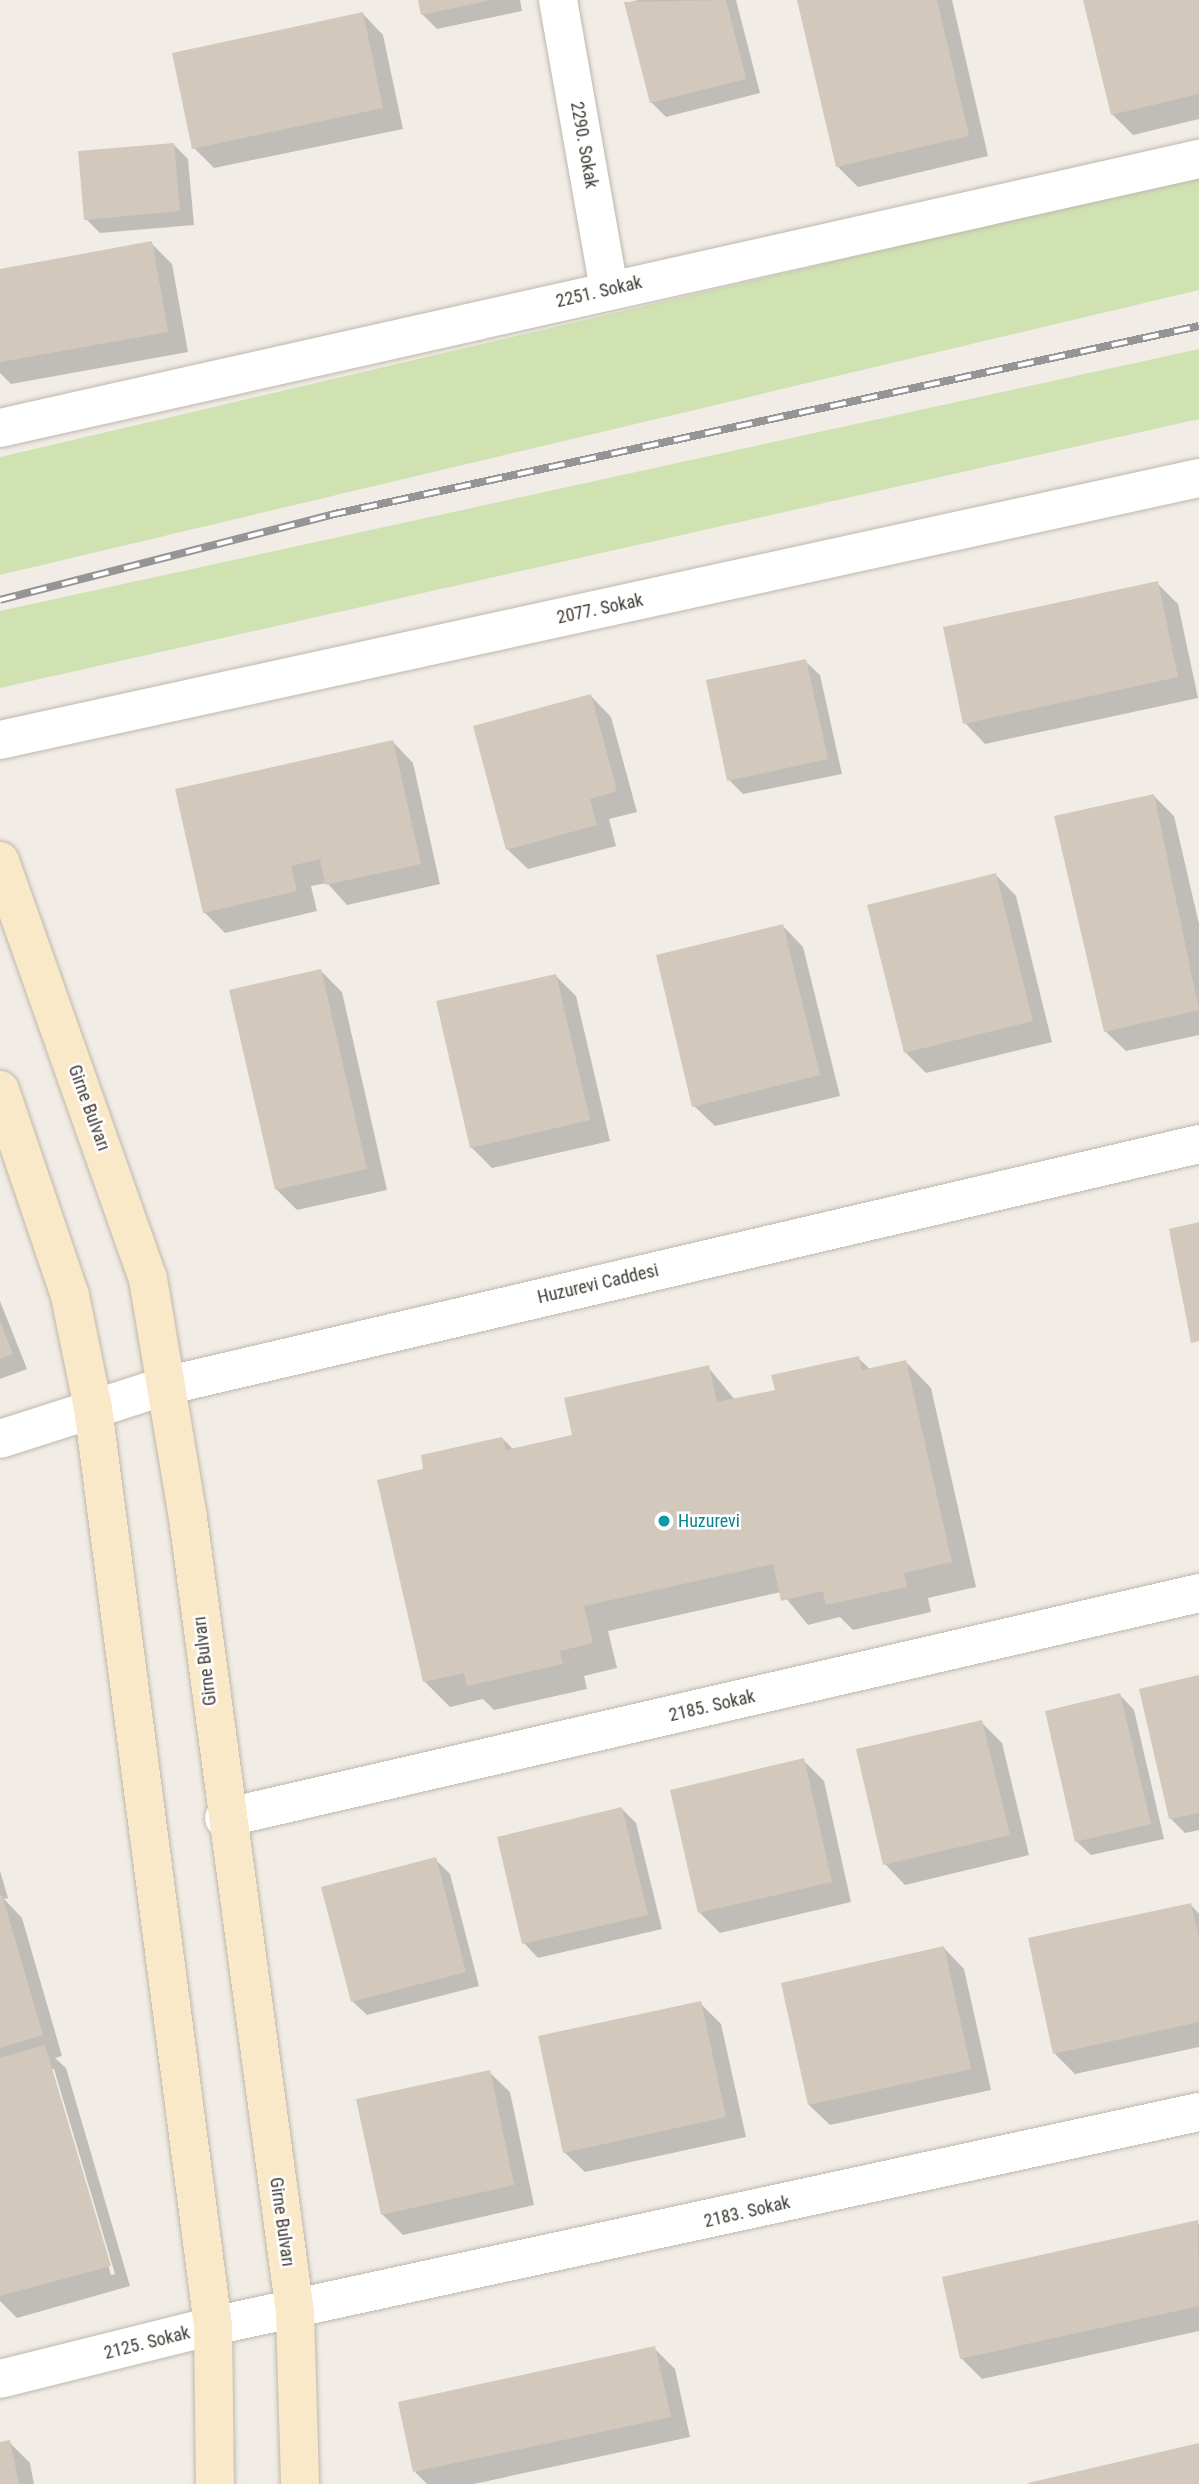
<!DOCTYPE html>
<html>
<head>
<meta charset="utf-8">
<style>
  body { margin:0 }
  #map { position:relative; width:1199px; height:2484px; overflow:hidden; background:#f1ede6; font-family:"Roboto Condensed",sans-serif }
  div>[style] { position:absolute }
  .green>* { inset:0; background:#d0e2b2 }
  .shadow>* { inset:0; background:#0003 }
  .building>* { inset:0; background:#d2c8bc }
  .roads { filter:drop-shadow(0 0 2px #bfb7ac) drop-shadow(0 0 2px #bfb7ac) }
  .minor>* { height:38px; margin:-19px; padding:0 19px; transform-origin:19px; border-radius:19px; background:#fff }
  .tertiary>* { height:38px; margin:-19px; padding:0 19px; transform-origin:19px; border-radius:19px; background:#fff }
  .secondary>* { height:38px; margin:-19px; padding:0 19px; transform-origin:19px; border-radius:19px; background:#f9e9c8 }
  .rail>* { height:8px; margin-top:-4px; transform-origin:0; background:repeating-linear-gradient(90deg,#fff 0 16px,#959595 0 32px); box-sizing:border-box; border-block:2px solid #959595 }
  .dots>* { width:19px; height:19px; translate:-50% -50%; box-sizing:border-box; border:4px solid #fff; border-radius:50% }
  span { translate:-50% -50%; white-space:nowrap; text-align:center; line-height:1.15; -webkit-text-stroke:5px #fff; paint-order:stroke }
  .street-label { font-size:18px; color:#433d36 }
  .culture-label { font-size:18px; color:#0d838f }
  .left { translate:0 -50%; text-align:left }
</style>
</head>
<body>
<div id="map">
  <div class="green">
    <i style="clip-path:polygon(1199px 176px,1199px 290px,0 575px,0 457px)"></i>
    <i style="clip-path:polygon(1199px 349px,1199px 419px,0 688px,0 611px)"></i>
  </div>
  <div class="shadow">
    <i style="clip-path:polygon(419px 0,520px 0,522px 11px,437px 29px,422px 14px)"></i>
    <i style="clip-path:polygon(638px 0,736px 0,760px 93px,666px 117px,651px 102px,626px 3px)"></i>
    <i style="clip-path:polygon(799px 0,952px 0,988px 156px,858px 187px,837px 166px)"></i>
    <i style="clip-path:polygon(1085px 0,1199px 0,1199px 119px,1133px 135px,1112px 114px)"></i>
    <i style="clip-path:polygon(363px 14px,383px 35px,403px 129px,214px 168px,194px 148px)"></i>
    <i style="clip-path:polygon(174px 145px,188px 159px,194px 225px,100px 233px,86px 219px)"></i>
    <i style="clip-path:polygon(151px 243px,172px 264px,188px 352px,11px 384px,0 373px,0 271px)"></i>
    <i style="clip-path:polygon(1157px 583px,1178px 604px,1198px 698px,985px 744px,965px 723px)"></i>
    <i style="clip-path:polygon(805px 661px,820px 675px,842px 774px,743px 794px,729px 780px)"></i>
    <i style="clip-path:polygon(591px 696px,611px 717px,637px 812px,609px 819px,616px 846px,528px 869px,507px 849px)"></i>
    <i style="clip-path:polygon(393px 742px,413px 763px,440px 884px,347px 905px,327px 883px,311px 886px,317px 911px,225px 933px,204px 912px)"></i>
    <i style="clip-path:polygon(1154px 796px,1174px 816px,1199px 924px,1199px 1035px,1126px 1051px,1105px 1031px)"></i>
    <i style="clip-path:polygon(996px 875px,1016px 896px,1052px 1042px,926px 1073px,905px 1052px)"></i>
    <i style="clip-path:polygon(783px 926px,803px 947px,840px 1096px,715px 1126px,694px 1106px)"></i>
    <i style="clip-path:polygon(321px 971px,342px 992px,387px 1190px,297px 1210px,276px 1189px)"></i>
    <i style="clip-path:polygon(556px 976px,576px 996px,610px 1141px,492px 1168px,471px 1147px)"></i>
    <i style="clip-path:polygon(0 1301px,27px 1369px,0 1379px)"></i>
    <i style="clip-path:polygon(858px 1358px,871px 1370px,906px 1362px,931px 1388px,976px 1587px,928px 1598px,931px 1612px,853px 1630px,840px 1617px,808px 1625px,781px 1592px,608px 1631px,617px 1668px,584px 1676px,587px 1689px,494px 1710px,483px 1699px,450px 1707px,424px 1681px,425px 1471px,502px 1438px,514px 1450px,574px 1437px,708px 1367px,735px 1400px,777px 1391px)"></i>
    <i style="clip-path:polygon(1199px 1677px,1199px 1830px,1185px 1833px,1171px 1819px)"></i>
    <i style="clip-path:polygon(1120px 1695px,1134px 1710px,1164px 1839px,1091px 1855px,1076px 1841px)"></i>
    <i style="clip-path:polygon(981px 1722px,1002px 1743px,1029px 1855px,905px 1885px,885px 1864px)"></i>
    <i style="clip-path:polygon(803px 1760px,824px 1781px,851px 1902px,720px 1933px,700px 1913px,672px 1792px)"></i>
    <i style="clip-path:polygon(622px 1809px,636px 1823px,662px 1929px,538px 1958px,524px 1943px)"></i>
    <i style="clip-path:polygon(435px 1859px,450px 1874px,479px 1986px,367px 2015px,352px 2001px)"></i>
    <i style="clip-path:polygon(evenodd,0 1871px,8px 1898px,4px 1899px,22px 1918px,62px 2056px,55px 2058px,66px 2068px,130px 2286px,17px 2318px,0 2301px,0 1871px,51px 2069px,54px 2069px,115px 2274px,111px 2275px,51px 2069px)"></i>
    <i style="clip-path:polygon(1191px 1905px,1199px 1914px,1199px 2047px,1075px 2074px,1055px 2054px)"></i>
    <i style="clip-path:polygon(944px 1948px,964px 1969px,991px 2090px,830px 2125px,809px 2105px)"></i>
    <i style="clip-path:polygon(700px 2003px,721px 2024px,746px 2137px,585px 2172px,564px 2152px)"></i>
    <i style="clip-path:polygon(489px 2072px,510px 2092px,534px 2205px,403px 2235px,382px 2214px)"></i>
    <i style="clip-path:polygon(1199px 2224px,1199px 2331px,982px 2379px,961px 2358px)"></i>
    <i style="clip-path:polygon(654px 2348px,675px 2369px,690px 2437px,474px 2484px,427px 2484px,415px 2472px)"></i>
    <i style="clip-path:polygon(9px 2442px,30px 2463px,34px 2484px,0 2484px,0 2444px)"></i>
  </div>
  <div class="building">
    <i style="clip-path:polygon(418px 0,487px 0,487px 1px,421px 15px)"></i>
    <i style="clip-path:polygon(726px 0,746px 79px,650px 103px,624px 2px)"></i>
    <i style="clip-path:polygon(797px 0,937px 0,969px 136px,836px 167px)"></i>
    <i style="clip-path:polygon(1083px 0,1199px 0,1199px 94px,1111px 115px)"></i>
    <i style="clip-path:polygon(363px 12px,383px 108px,192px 149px,172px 53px)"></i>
    <i style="clip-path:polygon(174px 143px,180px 211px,84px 220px,78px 151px)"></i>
    <i style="clip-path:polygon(152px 241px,168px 332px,0 362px,0 269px)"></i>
    <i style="clip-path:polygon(1158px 581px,1178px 677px,963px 724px,943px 627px)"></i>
    <i style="clip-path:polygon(806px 659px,828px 759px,727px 781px,706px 680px)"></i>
    <i style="clip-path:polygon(591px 694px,617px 791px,590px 799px,597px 825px,506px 850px,473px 726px)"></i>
    <i style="clip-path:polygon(393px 740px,421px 864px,325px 885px,320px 859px,291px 866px,297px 891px,203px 913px,175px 789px)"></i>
    <i style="clip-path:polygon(1154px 794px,1199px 1010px,1104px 1032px,1054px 816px)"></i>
    <i style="clip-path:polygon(996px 873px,1033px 1021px,904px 1053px,867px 905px)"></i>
    <i style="clip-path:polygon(783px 924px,820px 1075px,692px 1107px,656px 955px)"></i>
    <i style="clip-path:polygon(321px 969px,367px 1169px,275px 1190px,229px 990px)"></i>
    <i style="clip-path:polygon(556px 974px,590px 1120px,470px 1148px,436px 1001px)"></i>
    <i style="clip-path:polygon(1199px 1222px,1199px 1341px,1191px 1343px,1169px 1229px)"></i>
    <i style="clip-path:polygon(0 1321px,13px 1354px,0 1359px)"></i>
    <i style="clip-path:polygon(859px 1356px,862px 1370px,906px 1360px,952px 1562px,904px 1573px,907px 1587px,826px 1605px,823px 1591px,781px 1601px,773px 1564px,584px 1606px,593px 1643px,560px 1651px,563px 1664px,467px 1686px,464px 1673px,423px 1682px,377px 1480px,423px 1469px,421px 1455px,502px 1437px,506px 1450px,572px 1435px,564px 1398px,709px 1365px,717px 1402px,775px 1390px,771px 1375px)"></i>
    <i style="clip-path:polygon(1199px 1675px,1199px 1813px,1169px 1819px,1139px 1689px)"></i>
    <i style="clip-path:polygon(1120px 1693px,1151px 1824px,1075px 1842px,1045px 1711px)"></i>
    <i style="clip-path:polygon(982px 1720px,1010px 1835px,883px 1865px,856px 1749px)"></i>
    <i style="clip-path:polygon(804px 1758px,832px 1882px,698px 1913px,670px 1790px)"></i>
    <i style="clip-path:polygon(622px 1807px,648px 1915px,522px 1944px,497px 1837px)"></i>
    <i style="clip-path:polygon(436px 1857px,466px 1972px,351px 2002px,321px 1887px)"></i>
    <i style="clip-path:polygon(2px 1895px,43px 2035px,0 2048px,0 1896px)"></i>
    <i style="clip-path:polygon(1191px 1903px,1199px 1939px,1199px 2022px,1053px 2054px,1028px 1938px)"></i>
    <i style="clip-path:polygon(944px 1946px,971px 2069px,808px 2105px,781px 1983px)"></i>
    <i style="clip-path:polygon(701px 2001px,726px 2117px,563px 2153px,538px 2036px)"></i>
    <i style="clip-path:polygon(45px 2045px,111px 2266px,0 2296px,0 2058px)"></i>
    <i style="clip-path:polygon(490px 2070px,514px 2185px,381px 2215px,356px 2099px)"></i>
    <i style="clip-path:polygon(1198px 2220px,1199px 2306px,960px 2359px,942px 2277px)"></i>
    <i style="clip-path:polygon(655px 2346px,671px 2417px,413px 2472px,398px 2402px)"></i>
    <i style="clip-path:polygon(10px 2440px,19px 2484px,0 2484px,0 2442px)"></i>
    <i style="clip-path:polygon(1199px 2443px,1199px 2484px,1028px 2484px,1028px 2483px)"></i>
  </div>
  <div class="roads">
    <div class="minor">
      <i style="left:558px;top:0;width:293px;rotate:80deg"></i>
      <i style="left:0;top:428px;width:1229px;rotate:-12.65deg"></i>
      <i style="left:224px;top:1818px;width:1001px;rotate:-12.99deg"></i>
      <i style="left:0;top:2379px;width:219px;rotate:-14deg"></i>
      <i style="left:213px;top:2326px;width:1009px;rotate:-12.25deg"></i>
    </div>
    <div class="tertiary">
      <i style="left:0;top:740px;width:1227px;rotate:-12.33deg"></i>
      <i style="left:0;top:1439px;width:173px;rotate:-17.8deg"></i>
      <i style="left:165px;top:1386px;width:1062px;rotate:-13.17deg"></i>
    </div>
    <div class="secondary">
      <i style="left:0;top:861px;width:443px;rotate:70.5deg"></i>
      <i style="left:148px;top:1279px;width:242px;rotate:80.5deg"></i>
      <i style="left:188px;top:1518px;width:802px;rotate:82.33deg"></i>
      <i style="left:295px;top:2313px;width:171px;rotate:88.3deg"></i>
      <i style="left:0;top:1090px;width:218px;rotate:71.2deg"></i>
      <i style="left:70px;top:1296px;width:114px;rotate:78.4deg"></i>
      <i style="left:93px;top:1408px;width:926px;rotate:82.55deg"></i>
      <i style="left:213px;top:2326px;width:158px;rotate:89.3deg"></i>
    </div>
  </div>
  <div class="rail">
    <i style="left:0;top:600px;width:341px;rotate:-14.4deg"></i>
    <i style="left:330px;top:515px;width:889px;rotate:-12.27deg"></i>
  </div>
  <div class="dots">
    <i style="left:664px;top:1521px;background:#0f9aa8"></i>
  </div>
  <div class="street-label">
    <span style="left:584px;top:145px;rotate:80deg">2290. Sokak</span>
    <span style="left:599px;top:292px;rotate:-13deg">2251. Sokak</span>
    <span style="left:600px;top:609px;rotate:-12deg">2077. Sokak</span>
    <span style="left:89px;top:1108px;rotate:70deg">Girne Bulvarı</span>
    <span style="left:598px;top:1284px;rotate:-13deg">Huzurevi Caddesi</span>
    <span style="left:205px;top:1661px;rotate:-97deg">Girne Bulvarı</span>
    <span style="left:712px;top:1706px;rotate:-13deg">2185. Sokak</span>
    <span style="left:747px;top:2212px;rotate:-13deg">2183. Sokak</span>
    <span style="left:282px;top:2222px;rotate:82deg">Girne Bulvarı</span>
    <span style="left:147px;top:2343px;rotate:-14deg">2125. Sokak</span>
  </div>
  <div class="culture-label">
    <span class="left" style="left:678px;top:1521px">Huzurevi</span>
  </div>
</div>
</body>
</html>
